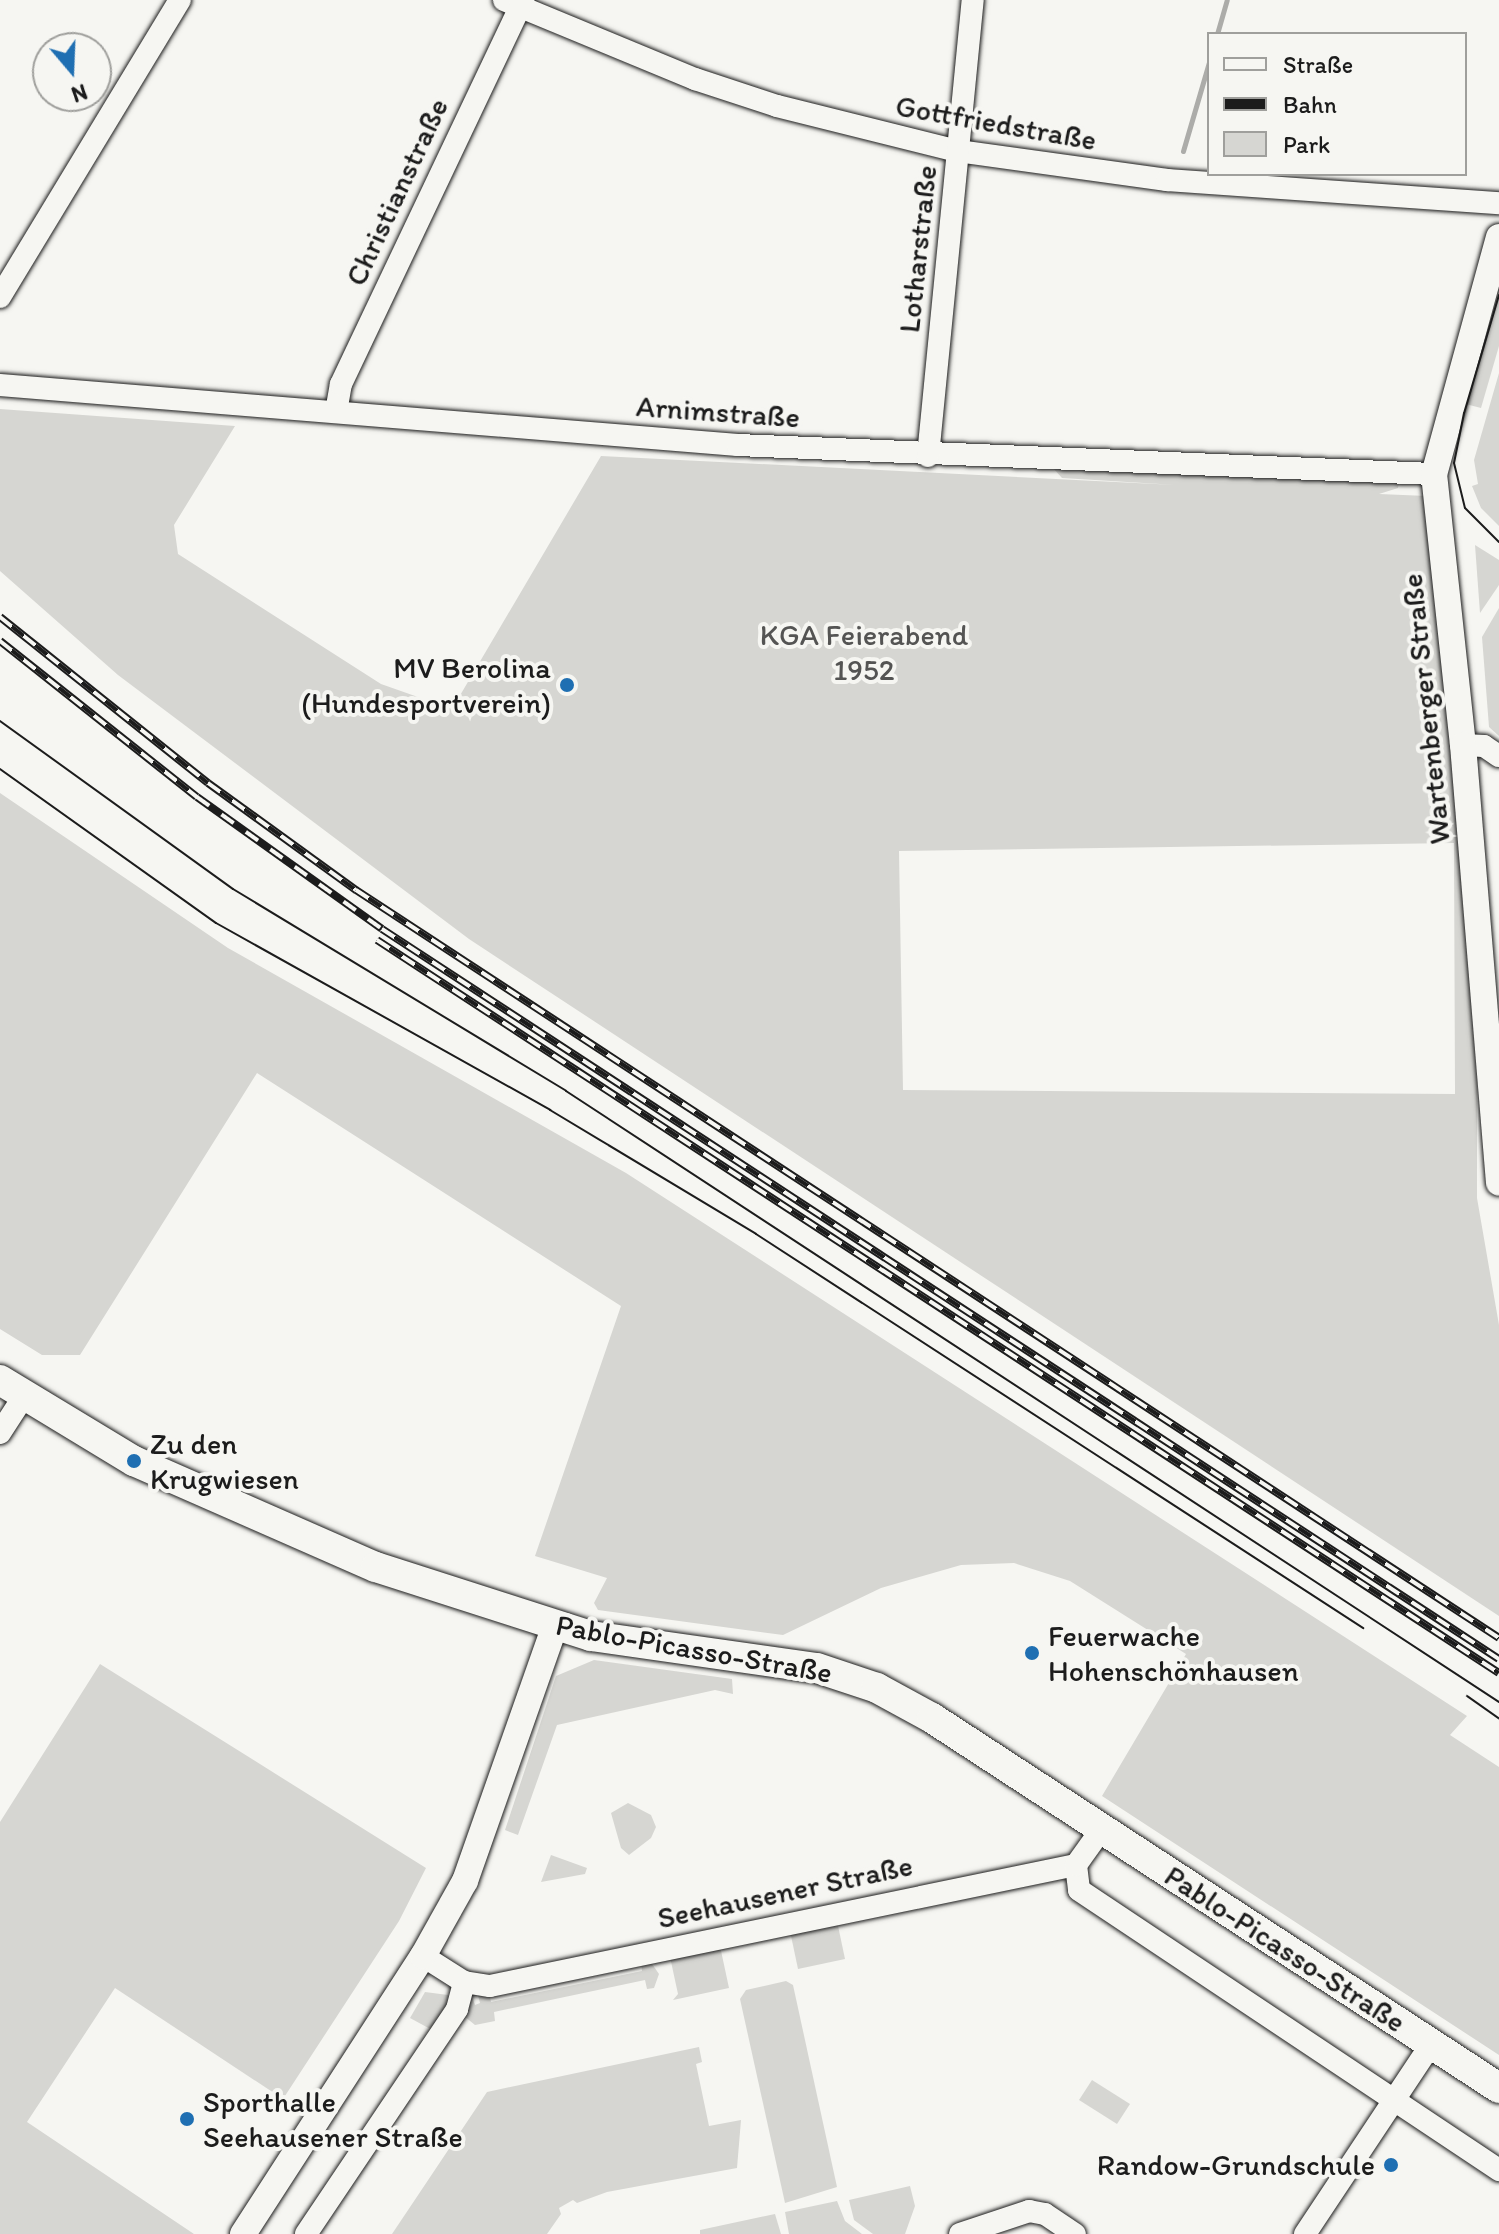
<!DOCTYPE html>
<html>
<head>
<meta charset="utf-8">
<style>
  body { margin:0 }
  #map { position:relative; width:1499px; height:2234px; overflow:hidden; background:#f6f6f2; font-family:Itim,sans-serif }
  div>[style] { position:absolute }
  .green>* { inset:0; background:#d6d6d2 }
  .stream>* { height:5px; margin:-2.5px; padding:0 2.5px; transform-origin:2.5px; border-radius:2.5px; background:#acaca9 }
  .roads { filter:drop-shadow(0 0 2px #1c1c1c) drop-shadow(0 0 2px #1c1c1c) }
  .minor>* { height:22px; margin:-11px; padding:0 11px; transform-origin:11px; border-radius:11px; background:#f6f6f2 }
  .tertiary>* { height:26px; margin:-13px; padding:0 13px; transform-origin:13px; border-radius:13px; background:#f6f6f2 }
  .secondary>* { height:30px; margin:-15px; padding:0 15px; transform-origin:15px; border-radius:15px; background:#f6f6f2 }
  .tram>* { height:2px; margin:-1px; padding:0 1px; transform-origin:1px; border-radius:1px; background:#1c1c1c }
  .rail>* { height:8px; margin-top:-4px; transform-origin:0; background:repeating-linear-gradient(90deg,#f6f6f2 0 15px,#1c1c1c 0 30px); box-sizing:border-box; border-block:2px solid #1c1c1c }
  .dots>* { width:22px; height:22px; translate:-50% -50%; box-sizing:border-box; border:4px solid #f6f6f2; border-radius:50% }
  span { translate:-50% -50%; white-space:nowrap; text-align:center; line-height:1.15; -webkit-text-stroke:8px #f6f6f2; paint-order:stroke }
  .street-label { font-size:30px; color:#1c1c1c }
  .park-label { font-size:30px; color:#545453 }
  .poi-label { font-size:30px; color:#1c1c1c }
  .right { translate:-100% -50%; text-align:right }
  .left { translate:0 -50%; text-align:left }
  .legend { position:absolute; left:1207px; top:32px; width:260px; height:144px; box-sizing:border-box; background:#f6f6f2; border:2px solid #9f9f9c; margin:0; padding:10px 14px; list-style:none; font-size:24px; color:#1c1c1c }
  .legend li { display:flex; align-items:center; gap:16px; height:40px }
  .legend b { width:40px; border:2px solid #9f9f9c }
  .north { position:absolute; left:32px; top:32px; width:80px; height:80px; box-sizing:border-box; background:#f6f6f2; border:2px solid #9f9f9c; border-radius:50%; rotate:161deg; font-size:22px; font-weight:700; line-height:32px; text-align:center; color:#1c1c1c }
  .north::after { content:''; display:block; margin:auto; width:28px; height:36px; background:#1f6fb2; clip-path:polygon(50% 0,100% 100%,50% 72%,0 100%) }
</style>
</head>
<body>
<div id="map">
  <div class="green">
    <i style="clip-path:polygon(1499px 273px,1499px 346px,1481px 408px,1462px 403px)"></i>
    <i style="clip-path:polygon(1499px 373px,1499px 526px,1481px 508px,1472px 486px,1478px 484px,1474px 460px)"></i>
    <i style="clip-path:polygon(evenodd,0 409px,235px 426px,174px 525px,178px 554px,381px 684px,452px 709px,601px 456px,1176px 485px,1062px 478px,1053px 468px,1399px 482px,1398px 488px,1379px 494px,1427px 496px,1441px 609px,1477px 1079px,1477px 1198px,1499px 1325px,1499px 1616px,469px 939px,118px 675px,0 571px,0 409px,1454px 843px,1455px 1094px,903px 1090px,899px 851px,1454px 843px)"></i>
    <i style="clip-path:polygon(1475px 545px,1499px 560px,1499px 585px,1480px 613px)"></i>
    <i style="clip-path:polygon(1499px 608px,1499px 736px,1489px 727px,1482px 637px)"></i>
    <i style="clip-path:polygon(0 793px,228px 948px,626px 1173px,1467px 1716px,1450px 1735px,1499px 1767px,1499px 2055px,1102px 1796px,1186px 1654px,1070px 1581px,1014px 1563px,961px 1565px,881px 1588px,783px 1635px,598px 1610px,594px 1603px,607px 1578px,535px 1556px,621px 1306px,257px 1073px,80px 1355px,42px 1355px,0 1329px)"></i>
    <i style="clip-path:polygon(594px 1660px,732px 1679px,733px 1694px,715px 1690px,557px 1725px,518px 1835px,505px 1830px,556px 1676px)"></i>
    <i style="clip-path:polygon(100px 1664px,426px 1868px,399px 1921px,283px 2099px,115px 1988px,27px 2122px,194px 2234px,0 2234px,0 1822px)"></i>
    <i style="clip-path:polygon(628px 1803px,651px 1815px,656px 1827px,651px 1838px,629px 1855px,621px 1848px,611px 1813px)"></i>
    <i style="clip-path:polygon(551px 1855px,587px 1868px,585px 1874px,541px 1882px)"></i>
    <i style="clip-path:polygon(837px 1921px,845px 1959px,798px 1969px,790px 1931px)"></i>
    <i style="clip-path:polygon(720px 1946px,729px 1988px,673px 2000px,678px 1994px,670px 1957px)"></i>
    <i style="clip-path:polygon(650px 1961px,659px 1974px,654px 1988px,647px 1989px,645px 1980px,494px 2012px,495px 2021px,475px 2025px,464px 2016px,472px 1996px,475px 2005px,480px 2003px,478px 1995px,489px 1993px,491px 2002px,642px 1971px,641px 1962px)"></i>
    <i style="clip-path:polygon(786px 1981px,793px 1985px,837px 2187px,785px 2203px,740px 1999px,746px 1990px)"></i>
    <i style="clip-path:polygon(425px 1992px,448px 1995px,453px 2004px,434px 2031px,410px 2018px)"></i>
    <i style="clip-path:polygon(699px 2047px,702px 2062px,696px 2064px,709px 2126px,741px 2120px,737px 2168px,607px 2192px,577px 2203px,573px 2200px,559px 2208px,561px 2214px,547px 2234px,392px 2234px,487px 2092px)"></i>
    <i style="clip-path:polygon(1092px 2080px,1130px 2104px,1117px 2124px,1079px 2100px)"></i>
    <i style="clip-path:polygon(910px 2186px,915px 2206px,905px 2234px,873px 2234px,854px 2220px,849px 2200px)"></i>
    <i style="clip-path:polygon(837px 2201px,845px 2221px,862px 2234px,789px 2234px,785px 2212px)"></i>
    <i style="clip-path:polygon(775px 2214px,781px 2234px,700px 2234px,700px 2230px)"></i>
  </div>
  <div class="stream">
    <i style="left:1217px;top:34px;width:35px;rotate:-74deg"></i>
    <i style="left:1183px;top:151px;width:93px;rotate:-73.7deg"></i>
  </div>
  <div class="roads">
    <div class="minor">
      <i style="left:504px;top:0;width:207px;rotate:22.5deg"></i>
      <i style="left:695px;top:79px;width:86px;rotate:18.2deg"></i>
      <i style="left:777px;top:106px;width:187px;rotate:14deg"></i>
      <i style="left:958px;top:151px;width:211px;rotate:7.9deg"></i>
      <i style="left:1167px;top:180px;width:333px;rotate:4deg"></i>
      <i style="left:0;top:297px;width:347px;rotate:-58.8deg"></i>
      <i style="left:0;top:385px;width:740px;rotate:4.65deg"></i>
      <i style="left:738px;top:445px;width:697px;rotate:2.39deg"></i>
      <i style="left:336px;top:412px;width:28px;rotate:-80deg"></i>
      <i style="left:341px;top:384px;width:425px;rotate:-64.6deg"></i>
      <i style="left:928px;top:456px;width:458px;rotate:-84.4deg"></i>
      <i style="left:1463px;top:745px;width:21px;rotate:3deg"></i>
      <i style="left:1484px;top:746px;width:18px;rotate:34deg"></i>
      <i style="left:0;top:1433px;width:44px;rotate:-57deg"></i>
      <i style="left:1076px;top:1865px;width:25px;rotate:83deg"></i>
      <i style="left:1079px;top:1890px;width:505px;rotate:33.69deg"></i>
      <i style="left:423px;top:1956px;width:49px;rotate:32.4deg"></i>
      <i style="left:464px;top:1982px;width:26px;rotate:9deg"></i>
      <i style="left:490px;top:1986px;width:598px;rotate:-11.67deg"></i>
      <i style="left:1076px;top:1865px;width:43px;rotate:-54.5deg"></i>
      <i style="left:306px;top:2234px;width:271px;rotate:-56.1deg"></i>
      <i style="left:457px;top:2009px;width:28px;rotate:-75deg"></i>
      <i style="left:960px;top:2234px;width:73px;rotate:-18.4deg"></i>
      <i style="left:1029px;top:2211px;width:16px;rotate:11deg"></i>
      <i style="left:1045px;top:2214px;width:36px;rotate:34deg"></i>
      <i style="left:1305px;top:2234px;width:228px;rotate:-56.4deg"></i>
    </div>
    <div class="tertiary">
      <i style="left:1499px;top:237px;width:246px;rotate:105.3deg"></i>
      <i style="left:1434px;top:474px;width:273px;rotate:83.9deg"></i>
      <i style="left:1463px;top:745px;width:439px;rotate:85.3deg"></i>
      <i style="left:243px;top:2234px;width:331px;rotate:-57.1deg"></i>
      <i style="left:423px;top:1956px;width:86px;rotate:-60.8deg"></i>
      <i style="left:465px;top:1881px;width:270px;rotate:-70.6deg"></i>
    </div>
    <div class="secondary">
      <i style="left:0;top:1380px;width:157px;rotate:31.2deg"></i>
      <i style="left:134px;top:1461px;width:264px;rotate:23.7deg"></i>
      <i style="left:376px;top:1567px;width:226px;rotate:17.8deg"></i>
      <i style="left:591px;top:1636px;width:228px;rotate:8.1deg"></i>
      <i style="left:817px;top:1668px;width:63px;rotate:18.4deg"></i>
      <i style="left:877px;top:1688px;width:63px;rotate:28.6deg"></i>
      <i style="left:932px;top:1718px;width:677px;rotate:33.13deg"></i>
    </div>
  </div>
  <div class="tram">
    <i style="left:1499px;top:295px;width:123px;rotate:106.5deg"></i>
    <i style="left:1464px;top:413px;width:51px;rotate:101.3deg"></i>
    <i style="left:1454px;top:463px;width:46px;rotate:76.3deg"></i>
    <i style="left:1465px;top:508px;width:48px;rotate:45deg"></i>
    <i style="left:0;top:721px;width:287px;rotate:35.8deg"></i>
    <i style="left:233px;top:889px;width:389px;rotate:31.2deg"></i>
    <i style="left:566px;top:1091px;width:1115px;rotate:33.22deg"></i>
    <i style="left:0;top:769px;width:265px;rotate:35.5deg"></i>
    <i style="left:216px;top:923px;width:383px;rotate:29.2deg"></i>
    <i style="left:550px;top:1110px;width:240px;rotate:31deg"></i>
    <i style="left:756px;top:1234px;width:724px;rotate:32.99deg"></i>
    <i style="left:1467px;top:1696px;width:39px;rotate:35deg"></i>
  </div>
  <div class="rail">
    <i style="left:0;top:617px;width:266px;rotate:38.6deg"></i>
    <i style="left:208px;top:783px;width:183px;rotate:35.9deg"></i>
    <i style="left:356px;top:890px;width:1366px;rotate:33.2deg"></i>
    <i style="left:0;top:641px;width:251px;rotate:38.4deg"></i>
    <i style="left:197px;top:797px;width:227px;rotate:35.5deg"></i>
    <i style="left:382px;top:929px;width:1334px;rotate:33.17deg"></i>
    <i style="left:377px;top:940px;width:1340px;rotate:33.16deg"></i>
  </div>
  <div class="dots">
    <i style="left:567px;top:685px;background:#1f6fb2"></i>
    <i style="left:134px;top:1461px;background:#1f6fb2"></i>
    <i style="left:1032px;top:1653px;background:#1f6fb2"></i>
    <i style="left:187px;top:2119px;background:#1f6fb2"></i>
    <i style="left:1391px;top:2165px;background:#1f6fb2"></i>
  </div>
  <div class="street-label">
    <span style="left:996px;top:123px;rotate:10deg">Gottfriedstraße</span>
    <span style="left:397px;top:192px;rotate:-65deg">Christianstraße</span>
    <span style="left:918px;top:249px;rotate:-84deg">Lotharstraße</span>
    <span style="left:718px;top:412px;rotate:4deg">Arnimstraße</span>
    <span style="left:1426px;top:709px;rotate:-96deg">Wartenberger Straße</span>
    <span style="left:694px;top:1649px;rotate:10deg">Pablo-Picasso-Straße</span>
    <span style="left:785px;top:1892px;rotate:-12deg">Seehausener Straße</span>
    <span style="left:1285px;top:1949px;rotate:33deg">Pablo-Picasso-Straße</span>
  </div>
  <div class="park-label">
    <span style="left:864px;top:652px">KGA Feierabend<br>1952</span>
  </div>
  <div class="poi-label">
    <span class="right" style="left:551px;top:685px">MV Berolina<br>(Hundesportverein)</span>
    <span class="left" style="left:150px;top:1461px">Zu den<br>Krugwiesen</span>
    <span class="left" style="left:1048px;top:1653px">Feuerwache<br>Hohenschönhausen</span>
    <span class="left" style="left:203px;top:2119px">Sporthalle<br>Seehausener Straße</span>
    <span class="right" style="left:1375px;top:2165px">Randow-Grundschule</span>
  </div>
  <ul class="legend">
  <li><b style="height:10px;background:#f6f6f2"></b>Straße</li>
  <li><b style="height:10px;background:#1c1c1c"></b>Bahn</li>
  <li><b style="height:22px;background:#d6d6d2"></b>Park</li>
  </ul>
  <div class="north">N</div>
</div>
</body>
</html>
